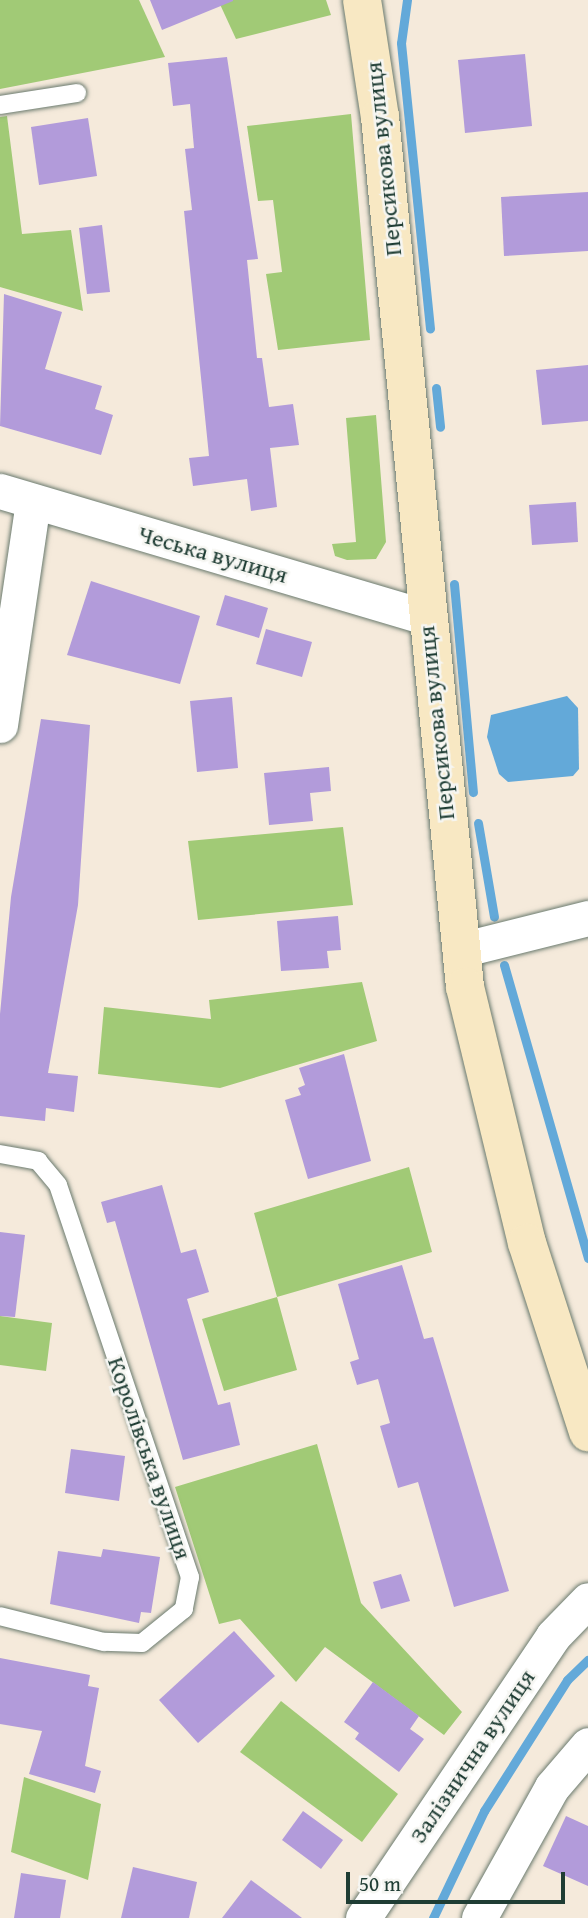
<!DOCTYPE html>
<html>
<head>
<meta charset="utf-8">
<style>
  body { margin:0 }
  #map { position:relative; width:588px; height:1918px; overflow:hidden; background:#f5eadb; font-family:"Gentium Book Plus",serif }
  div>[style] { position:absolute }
  .green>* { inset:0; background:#a1ca76 }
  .water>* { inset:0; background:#63a9d9 }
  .stream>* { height:9px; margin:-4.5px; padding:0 4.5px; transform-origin:4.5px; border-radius:4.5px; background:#63a9d9 }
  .building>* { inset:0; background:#b29bda }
  .roads { filter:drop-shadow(0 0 2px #6a7a6e) drop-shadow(0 0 2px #6a7a6e) }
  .lane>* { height:18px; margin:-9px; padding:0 9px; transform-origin:9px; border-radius:9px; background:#fff }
  .street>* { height:35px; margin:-17.5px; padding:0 17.5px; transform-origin:17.5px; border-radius:17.5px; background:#fff }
  .secondary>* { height:38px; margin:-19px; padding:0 19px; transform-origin:19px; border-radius:19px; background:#f8e8c3 }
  span { translate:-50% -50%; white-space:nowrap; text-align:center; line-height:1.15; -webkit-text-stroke:5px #f6f6f2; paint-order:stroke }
  .street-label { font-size:24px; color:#1f3d34 }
  .scale { position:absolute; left:346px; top:1872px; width:219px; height:32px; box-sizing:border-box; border:4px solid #1f3d34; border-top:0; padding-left:9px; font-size:21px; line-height:24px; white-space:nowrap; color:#1f3d34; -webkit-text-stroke:5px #f6f6f2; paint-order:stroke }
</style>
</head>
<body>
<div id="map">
  <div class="green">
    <i style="clip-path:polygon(0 0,139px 0,165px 57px,0 89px)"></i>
    <i style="clip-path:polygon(218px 0,326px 0,331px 15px,236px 39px)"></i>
    <i style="clip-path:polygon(351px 114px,370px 340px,278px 350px,266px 274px,282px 272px,273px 200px,258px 201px,247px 126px)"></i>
    <i style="clip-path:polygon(7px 116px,22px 234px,71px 230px,83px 311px,0 287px,0 117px)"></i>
    <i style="clip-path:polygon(376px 415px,386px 542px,376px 559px,347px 560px,335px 556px,332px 544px,356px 542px,346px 418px)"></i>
    <i style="clip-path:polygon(343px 827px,353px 905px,198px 920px,188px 841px)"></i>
    <i style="clip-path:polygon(362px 982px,377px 1041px,220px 1088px,98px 1074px,104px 1007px,211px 1019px,209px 1000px)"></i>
    <i style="clip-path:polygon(409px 1167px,432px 1252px,277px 1297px,297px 1370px,224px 1391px,202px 1319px,277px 1297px,254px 1213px)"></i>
    <i style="clip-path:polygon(0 1316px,52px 1323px,46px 1371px,0 1365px)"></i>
    <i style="clip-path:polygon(317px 1444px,361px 1603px,462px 1712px,444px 1735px,325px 1647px,296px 1682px,240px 1619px,219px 1624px,175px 1487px)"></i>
    <i style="clip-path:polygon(281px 1701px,398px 1794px,362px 1842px,240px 1752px)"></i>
    <i style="clip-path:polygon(24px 1777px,101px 1804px,88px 1880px,11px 1852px)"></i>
  </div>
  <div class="water">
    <i style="clip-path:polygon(567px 696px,578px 708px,579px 769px,573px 776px,508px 782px,499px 774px,487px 737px,491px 715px)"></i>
  </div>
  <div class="stream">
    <i style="left:407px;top:0;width:43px;rotate:97.9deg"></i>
    <i style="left:401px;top:43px;width:287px;rotate:84.2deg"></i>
    <i style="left:436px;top:388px;width:39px;rotate:84deg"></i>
    <i style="left:454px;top:584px;width:209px;rotate:84.8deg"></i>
    <i style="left:478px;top:823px;width:95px;rotate:80.3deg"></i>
    <i style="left:504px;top:965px;width:305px;rotate:74deg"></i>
    <i style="left:433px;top:1918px;width:119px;rotate:-64.5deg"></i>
    <i style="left:484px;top:1811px;width:155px;rotate:-57.6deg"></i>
    <i style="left:567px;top:1680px;width:29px;rotate:-44deg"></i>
  </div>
  <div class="building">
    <i style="clip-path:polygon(150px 0,233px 0,233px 1px,162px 30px)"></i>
    <i style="clip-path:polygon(525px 54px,532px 126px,465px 133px,458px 60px)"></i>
    <i style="clip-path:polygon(227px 57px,258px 259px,247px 260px,257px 358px,262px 358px,269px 407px,293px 404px,299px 445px,270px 448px,277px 507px,251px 511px,247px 479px,193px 486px,189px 458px,209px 456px,184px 211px,192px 210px,185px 149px,194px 148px,190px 104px,173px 106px,168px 63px)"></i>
    <i style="clip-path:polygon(88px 118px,97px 176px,39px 185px,31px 127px)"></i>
    <i style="clip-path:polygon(588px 192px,588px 251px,504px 256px,501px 197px)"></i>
    <i style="clip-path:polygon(102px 225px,110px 292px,87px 294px,79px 228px)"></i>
    <i style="clip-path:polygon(4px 294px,62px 312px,45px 369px,102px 386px,95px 409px,113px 415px,101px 455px,0 426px)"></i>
    <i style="clip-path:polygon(588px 365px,588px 421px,542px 425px,536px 370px)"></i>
    <i style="clip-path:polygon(576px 502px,578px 542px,532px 545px,529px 505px)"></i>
    <i style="clip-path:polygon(91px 581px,200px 616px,180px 684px,67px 655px)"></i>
    <i style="clip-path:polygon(225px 595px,268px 608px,259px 638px,216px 625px)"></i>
    <i style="clip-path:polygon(266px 629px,312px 642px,302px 677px,256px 664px)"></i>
    <i style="clip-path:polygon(232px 697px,238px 768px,197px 772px,190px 701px)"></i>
    <i style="clip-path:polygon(41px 719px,90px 725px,78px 905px,48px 1073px,78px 1076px,74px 1112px,46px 1108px,45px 1121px,0 1116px,0 1014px,11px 897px)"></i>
    <i style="clip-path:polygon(329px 767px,331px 791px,310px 793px,313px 821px,269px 825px,264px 773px)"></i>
    <i style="clip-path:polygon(338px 916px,341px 950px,327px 951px,329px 968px,281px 971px,277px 921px)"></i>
    <i style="clip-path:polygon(344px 1054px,371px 1161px,308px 1179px,285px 1100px,301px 1095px,298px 1088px,305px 1085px,299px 1068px)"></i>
    <i style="clip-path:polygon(162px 1185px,181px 1253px,196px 1249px,209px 1292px,187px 1299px,218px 1405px,230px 1402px,240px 1445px,183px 1460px,115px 1221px,107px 1223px,101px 1202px)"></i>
    <i style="clip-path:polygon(0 1232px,25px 1235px,15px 1317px,0 1316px)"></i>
    <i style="clip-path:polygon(402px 1265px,424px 1339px,433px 1337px,509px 1591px,454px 1607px,418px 1482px,398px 1488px,380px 1426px,390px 1423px,378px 1379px,357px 1385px,350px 1362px,359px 1359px,338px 1284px)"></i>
    <i style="clip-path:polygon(71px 1449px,125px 1456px,119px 1501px,65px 1493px)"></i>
    <i style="clip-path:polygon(103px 1549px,160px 1557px,151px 1613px,141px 1612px,139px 1623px,50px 1604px,58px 1551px,101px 1557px)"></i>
    <i style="clip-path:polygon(401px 1574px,410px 1601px,381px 1609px,373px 1582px)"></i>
    <i style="clip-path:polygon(234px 1631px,275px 1676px,198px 1743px,159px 1700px)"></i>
    <i style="clip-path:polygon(0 1658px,90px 1675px,88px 1686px,99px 1688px,85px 1766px,101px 1771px,95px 1793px,29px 1774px,42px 1731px,0 1724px)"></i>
    <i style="clip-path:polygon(373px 1682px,419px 1716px,410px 1729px,424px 1739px,399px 1772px,355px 1739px,359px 1733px,344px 1722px)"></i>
    <i style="clip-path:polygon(303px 1811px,343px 1840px,321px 1869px,282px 1840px)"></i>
    <i style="clip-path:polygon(566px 1816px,588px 1826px,588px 1886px,543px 1866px)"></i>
    <i style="clip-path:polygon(133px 1867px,197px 1882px,189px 1918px,121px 1918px)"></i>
    <i style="clip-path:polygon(21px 1873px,66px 1880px,60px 1918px,14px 1918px)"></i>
    <i style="clip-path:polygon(251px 1880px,302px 1918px,222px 1918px)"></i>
  </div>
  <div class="roads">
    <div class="lane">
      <i style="left:0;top:105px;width:78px;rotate:-8.9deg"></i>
      <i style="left:0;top:1154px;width:39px;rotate:10deg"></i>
      <i style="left:38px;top:1161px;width:31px;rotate:50deg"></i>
      <i style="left:58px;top:1185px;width:414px;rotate:71.4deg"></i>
      <i style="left:190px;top:1577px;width:33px;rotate:101deg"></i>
      <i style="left:184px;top:1609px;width:54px;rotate:141deg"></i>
      <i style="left:142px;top:1643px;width:38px;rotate:-178deg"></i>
      <i style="left:104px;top:1642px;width:107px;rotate:-166deg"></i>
    </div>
    <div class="street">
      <i style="left:0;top:491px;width:444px;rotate:16.5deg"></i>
      <i style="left:0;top:725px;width:226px;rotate:-81.6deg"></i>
      <i style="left:460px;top:950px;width:132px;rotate:-14deg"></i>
      <i style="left:363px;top:1918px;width:340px;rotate:-56deg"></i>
      <i style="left:553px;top:1636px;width:50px;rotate:-45.8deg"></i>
      <i style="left:479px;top:1918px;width:150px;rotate:-60.9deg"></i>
      <i style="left:552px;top:1787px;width:55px;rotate:-49.4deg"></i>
    </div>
    <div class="secondary">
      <i style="left:362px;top:0;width:118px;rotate:81.3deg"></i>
      <i style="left:380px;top:117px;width:874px;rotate:84.42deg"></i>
      <i style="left:465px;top:987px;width:263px;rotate:76.4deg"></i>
      <i style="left:527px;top:1243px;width:199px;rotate:72.1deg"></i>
    </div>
  </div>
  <div class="street-label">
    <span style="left:383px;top:159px;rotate:-96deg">Персикова вулиця</span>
    <span style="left:213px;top:554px;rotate:16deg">Чеська вулиця</span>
    <span style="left:436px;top:723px;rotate:-96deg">Персикова вулиця</span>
    <span style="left:150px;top:1458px;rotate:71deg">Королівська вулиця</span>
    <span style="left:472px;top:1756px;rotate:-56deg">Залізнична вулиця</span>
  </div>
  <div class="scale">50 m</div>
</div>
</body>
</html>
